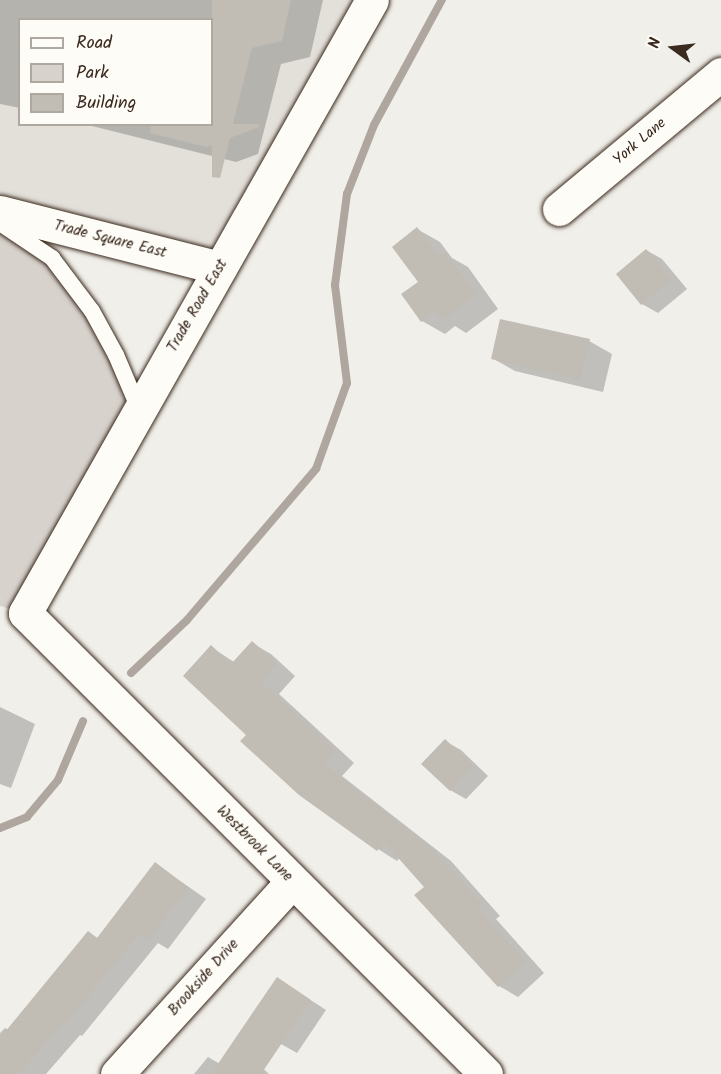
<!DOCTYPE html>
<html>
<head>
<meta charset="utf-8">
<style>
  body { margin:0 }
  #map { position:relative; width:721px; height:1074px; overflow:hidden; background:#f1efea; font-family:Kalam,sans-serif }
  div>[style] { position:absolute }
  .built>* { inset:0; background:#e3e0da }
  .green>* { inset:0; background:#d7d2cc }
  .shadow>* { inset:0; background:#0003 }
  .stream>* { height:8px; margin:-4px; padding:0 4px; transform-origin:4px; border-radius:4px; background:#aea69f }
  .building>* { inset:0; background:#c1bcb4 }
  .roads { filter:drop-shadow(0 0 2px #3b2a1e) drop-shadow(0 0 2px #3b2a1e) }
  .lane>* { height:16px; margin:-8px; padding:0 8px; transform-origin:8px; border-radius:8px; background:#fdfcf7 }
  .street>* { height:33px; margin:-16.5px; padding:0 16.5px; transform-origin:16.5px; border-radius:16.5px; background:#fdfcf7 }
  span { translate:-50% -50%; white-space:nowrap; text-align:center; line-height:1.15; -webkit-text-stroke:4.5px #fdfcf7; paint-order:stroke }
  .street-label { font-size:15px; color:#3b2a1e }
  .legend { position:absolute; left:18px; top:18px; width:195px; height:108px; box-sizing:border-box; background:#fdfcf7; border:2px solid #afa8a0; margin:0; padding:8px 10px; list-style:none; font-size:18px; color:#3b2a1e }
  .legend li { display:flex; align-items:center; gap:12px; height:30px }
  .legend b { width:30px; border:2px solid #afa8a0 }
  .north { position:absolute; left:643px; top:18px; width:60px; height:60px; -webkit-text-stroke:4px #fdfcf7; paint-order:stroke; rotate:285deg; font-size:16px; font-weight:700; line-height:24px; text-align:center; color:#3b2a1e }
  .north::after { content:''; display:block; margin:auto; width:21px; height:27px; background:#3b2a1e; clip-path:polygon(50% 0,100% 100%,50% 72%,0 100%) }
</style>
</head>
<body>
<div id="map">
  <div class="built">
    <i style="clip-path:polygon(evenodd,0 0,372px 0,220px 268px,0 212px,0 0,20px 20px,212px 20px,212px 124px,20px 124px,20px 20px)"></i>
  </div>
  <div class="green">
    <i style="clip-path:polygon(0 223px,52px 258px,139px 409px,25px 613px,0 606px)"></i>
  </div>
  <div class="shadow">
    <i style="clip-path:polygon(0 0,323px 0,310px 57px,281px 64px,258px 154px,236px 162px,84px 124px,212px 124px,212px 20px,20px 20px,20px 108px,0 104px)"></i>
    <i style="clip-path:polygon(417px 229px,440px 242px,452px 258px,468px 267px,498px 309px,466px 333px,455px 326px,445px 334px,422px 321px)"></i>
    <i style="clip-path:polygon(646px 250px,662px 259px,687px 289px,658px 313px,642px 304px)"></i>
    <i style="clip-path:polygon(589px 341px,612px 354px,603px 392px,515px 371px,492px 358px)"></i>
    <i style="clip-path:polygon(252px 643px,271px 654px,295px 676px,279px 694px,354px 763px,342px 776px,451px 861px,500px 916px,496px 919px,544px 973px,518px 997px,499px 986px,426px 887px,400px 857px,397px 861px,378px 849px,248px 735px,211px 647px,234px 662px)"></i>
    <i style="clip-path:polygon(0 707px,35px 724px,11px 788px,0 784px)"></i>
    <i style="clip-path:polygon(445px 741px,461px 750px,488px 776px,466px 799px,450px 790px)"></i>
    <i style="clip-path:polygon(156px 864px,206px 899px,168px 949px,158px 943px,82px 1036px,80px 1035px,46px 1074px,0 1074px,0 1033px,5px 1028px,8px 1030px,88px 933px,98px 938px)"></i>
    <i style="clip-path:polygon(278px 979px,326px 1010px,297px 1053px,281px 1044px)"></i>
    <i style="clip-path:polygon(248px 1054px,269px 1074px,194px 1074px,208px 1057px,220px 1064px)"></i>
  </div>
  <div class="stream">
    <i style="left:131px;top:673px;width:77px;rotate:-43.4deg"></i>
    <i style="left:187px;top:620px;width:199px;rotate:-49.5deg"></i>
    <i style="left:316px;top:469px;width:91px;rotate:-70.2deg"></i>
    <i style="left:347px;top:383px;width:99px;rotate:-97deg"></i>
    <i style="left:335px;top:285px;width:92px;rotate:-82.5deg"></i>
    <i style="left:347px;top:194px;width:74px;rotate:-68.6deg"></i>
    <i style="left:374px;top:125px;width:142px;rotate:-61.5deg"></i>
    <i style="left:0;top:828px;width:29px;rotate:-22deg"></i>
    <i style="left:27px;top:817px;width:48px;rotate:-50deg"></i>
    <i style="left:58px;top:780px;width:64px;rotate:-67deg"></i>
  </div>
  <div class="building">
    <i style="clip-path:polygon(212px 0,291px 0,282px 41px,252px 48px,233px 124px,259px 124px,259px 127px,230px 138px,220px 178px,212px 177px,212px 145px,206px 147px,150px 133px,151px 124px,212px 124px)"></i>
    <i style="clip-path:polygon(417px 227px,439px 256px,445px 252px,476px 295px,442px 320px,435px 311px,421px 322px,401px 294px,418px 282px,392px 247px)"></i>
    <i style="clip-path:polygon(646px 249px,672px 279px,641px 305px,616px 274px)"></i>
    <i style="clip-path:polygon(500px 319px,590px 339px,580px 380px,491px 359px)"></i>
    <i style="clip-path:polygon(252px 641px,277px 664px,261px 682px,336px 751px,324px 764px,431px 848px,482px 904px,478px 908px,526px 962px,498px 987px,414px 895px,424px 887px,384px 842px,377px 851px,299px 795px,240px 741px,246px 735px,183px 676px,211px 645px,231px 664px)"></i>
    <i style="clip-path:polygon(445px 739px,473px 766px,450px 791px,421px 764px)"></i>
    <i style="clip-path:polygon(155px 862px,189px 888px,148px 940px,140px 933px,63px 1027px,61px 1025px,19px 1074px,0 1074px,0 1038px,88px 931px,97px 938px)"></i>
    <i style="clip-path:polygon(277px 977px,311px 1000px,261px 1074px,211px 1074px)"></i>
  </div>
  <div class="roads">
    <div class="lane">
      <i style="left:0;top:223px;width:63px;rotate:33.9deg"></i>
      <i style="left:52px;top:258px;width:66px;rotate:53deg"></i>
      <i style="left:92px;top:311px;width:50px;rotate:61.4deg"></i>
      <i style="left:116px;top:355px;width:59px;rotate:66.9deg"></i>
    </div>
    <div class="street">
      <i style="left:559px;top:209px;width:211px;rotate:-39.8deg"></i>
      <i style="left:0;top:212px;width:227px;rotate:14.3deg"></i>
      <i style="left:25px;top:613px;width:704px;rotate:-60.49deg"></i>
      <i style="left:25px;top:613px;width:652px;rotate:45deg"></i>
      <i style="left:117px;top:1074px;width:260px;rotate:-47.7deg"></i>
    </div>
  </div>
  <div class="street-label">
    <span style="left:640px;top:142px;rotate:-40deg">York Lane</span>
    <span style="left:110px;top:240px;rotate:14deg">Trade Square East</span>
    <span style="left:198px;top:306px;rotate:-60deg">Trade Road East</span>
    <span style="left:254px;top:844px;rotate:45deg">Westbrook Lane</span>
    <span style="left:204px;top:978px;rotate:-48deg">Brookside Drive</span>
  </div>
  <ul class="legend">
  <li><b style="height:8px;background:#fdfcf7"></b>Road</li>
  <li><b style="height:16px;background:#d7d2cc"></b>Park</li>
  <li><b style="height:16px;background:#c1bcb4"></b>Building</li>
  </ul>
  <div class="north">N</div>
</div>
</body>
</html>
